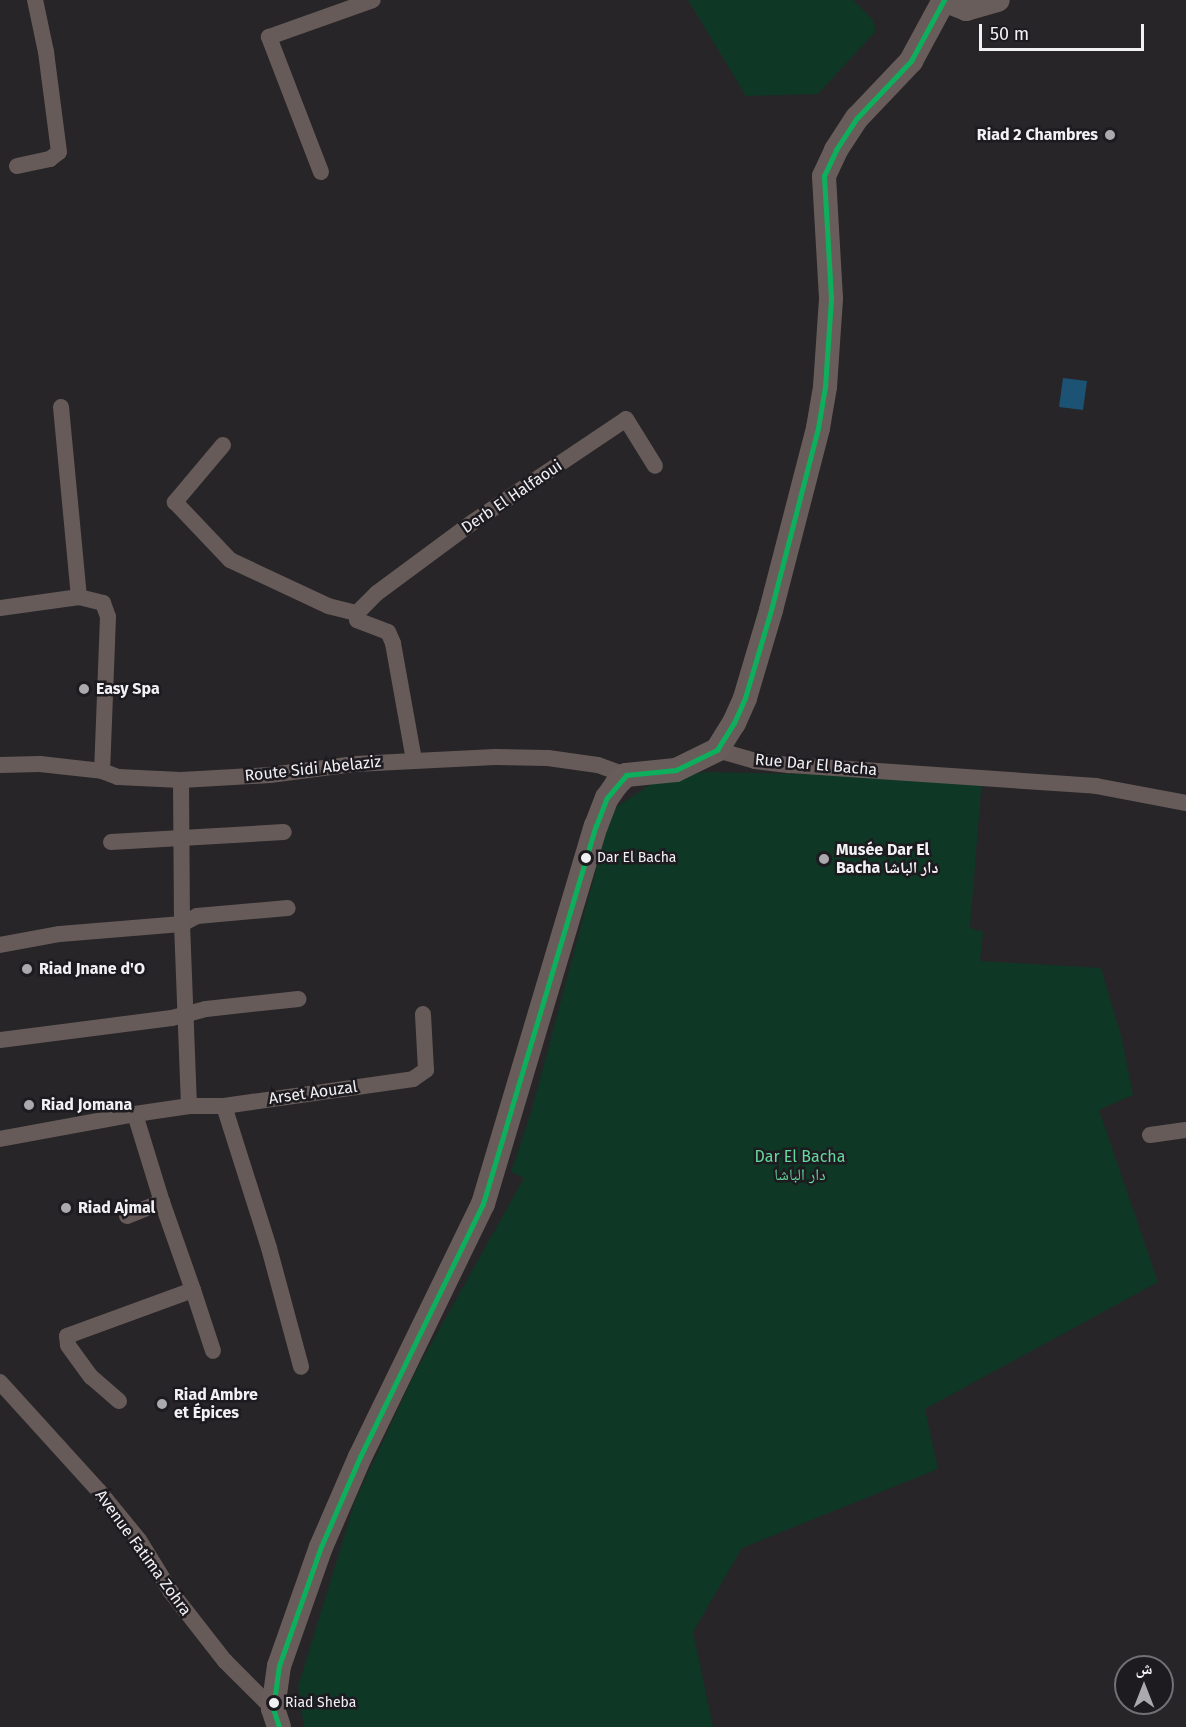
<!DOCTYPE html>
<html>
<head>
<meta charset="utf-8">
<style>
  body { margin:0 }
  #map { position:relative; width:1186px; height:1727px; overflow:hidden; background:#272528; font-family:"Fira Sans","Noto Naskh Arabic",sans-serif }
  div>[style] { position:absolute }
  .green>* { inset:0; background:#0f3725 }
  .water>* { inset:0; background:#1c5274 }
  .street>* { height:16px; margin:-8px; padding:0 8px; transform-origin:8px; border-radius:8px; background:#665b59 }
  .secondary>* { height:24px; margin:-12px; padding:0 12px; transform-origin:12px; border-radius:12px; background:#685d5b }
  .bus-1>* { height:4.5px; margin:-2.25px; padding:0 2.25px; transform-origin:2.25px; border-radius:2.25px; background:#0daf5c }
  .dots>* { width:16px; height:16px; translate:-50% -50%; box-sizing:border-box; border:3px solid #1d1b20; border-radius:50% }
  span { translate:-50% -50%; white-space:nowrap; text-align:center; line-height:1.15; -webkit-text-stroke:5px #1d1b20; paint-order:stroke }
  .bus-label { font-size:14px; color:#f1f0f3 }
  .left { translate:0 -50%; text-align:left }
  .poi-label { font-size:16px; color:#f1f0f3; font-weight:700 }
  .right { translate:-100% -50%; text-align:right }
  .street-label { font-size:16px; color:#f1f0f3 }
  .park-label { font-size:16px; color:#65da9f }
  .north { position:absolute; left:1114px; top:1655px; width:60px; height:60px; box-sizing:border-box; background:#1d1b20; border:2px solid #727074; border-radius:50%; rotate:0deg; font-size:16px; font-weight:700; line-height:24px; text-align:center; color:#f1f0f3 }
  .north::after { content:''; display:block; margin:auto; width:21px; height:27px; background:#aaa9ac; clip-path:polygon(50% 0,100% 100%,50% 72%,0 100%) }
  .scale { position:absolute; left:979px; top:24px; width:165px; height:27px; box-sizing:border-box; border:3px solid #f1f0f3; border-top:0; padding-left:8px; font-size:18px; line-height:21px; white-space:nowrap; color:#f1f0f3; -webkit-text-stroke:4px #1d1b20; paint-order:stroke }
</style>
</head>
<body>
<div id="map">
  <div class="green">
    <i style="clip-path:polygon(688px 0,853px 0,873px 20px,876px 31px,818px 94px,746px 96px)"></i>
    <i style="clip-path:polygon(703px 772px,982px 778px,970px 928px,983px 932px,980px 961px,1101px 968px,1121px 1035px,1133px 1095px,1099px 1110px,1158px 1282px,925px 1409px,938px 1469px,742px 1548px,693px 1632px,713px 1727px,304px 1727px,298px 1687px,355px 1501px,415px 1373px,524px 1178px,511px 1172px,532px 1109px,612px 810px,651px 784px)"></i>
  </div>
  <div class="water">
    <i style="clip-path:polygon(1063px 378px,1087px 381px,1083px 410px,1059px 407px)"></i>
  </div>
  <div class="street">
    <i style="left:17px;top:166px;width:34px;rotate:-12deg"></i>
    <i style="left:50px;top:159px;width:11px;rotate:-38deg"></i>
    <i style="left:59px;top:152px;width:101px;rotate:-97.4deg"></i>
    <i style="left:46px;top:52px;width:53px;rotate:-101.9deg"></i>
    <i style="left:321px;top:172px;width:145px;rotate:-111.1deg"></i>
    <i style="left:269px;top:37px;width:110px;rotate:-19.6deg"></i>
    <i style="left:61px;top:407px;width:191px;rotate:84.6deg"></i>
    <i style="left:223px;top:445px;width:75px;rotate:130.1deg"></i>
    <i style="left:175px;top:502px;width:80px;rotate:46.5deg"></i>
    <i style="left:230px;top:560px;width:108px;rotate:25.1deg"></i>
    <i style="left:328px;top:606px;width:30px;rotate:14deg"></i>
    <i style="left:0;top:608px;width:80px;rotate:-7.9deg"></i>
    <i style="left:79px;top:597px;width:25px;rotate:14deg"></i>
    <i style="left:103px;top:603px;width:15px;rotate:70deg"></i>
    <i style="left:108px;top:617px;width:154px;rotate:92.2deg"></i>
    <i style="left:717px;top:750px;width:40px;rotate:16deg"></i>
    <i style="left:755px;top:761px;width:35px;rotate:7deg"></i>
    <i style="left:790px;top:765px;width:307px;rotate:3.9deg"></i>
    <i style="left:1096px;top:786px;width:92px;rotate:10.7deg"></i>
    <i style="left:414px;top:760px;width:119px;rotate:-100.2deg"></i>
    <i style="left:393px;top:643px;width:12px;rotate:-114deg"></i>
    <i style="left:388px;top:632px;width:33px;rotate:-159deg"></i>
    <i style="left:357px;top:620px;width:7px;rotate:-90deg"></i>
    <i style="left:357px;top:613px;width:28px;rotate:-45deg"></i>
    <i style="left:377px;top:593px;width:119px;rotate:-36.5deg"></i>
    <i style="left:473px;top:522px;width:184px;rotate:-33.9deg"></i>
    <i style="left:626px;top:419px;width:55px;rotate:58.3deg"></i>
    <i style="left:0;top:765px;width:40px;rotate:-1.4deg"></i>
    <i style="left:40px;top:764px;width:62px;rotate:6.4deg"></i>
    <i style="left:102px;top:771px;width:17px;rotate:21deg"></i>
    <i style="left:118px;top:777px;width:63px;rotate:2.7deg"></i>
    <i style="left:181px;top:780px;width:89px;rotate:-3.2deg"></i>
    <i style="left:270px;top:775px;width:86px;rotate:-7.4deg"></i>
    <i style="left:355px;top:764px;width:140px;rotate:-2.9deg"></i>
    <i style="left:495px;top:757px;width:53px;rotate:1.1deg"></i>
    <i style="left:548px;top:758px;width:50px;rotate:8deg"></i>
    <i style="left:598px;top:765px;width:30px;rotate:20deg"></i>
    <i style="left:111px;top:842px;width:173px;rotate:-3.3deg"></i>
    <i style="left:0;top:945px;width:61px;rotate:-10.4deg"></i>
    <i style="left:60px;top:934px;width:122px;rotate:-4.7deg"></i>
    <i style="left:182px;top:924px;width:17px;rotate:-28deg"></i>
    <i style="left:197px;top:916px;width:91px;rotate:-5deg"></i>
    <i style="left:0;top:1040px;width:173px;rotate:-7.3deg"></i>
    <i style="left:172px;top:1018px;width:35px;rotate:-15deg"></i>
    <i style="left:206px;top:1009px;width:93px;rotate:-6.2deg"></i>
    <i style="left:189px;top:1106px;width:35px"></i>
    <i style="left:224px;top:1106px;width:191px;rotate:-8.1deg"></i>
    <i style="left:413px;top:1079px;width:16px;rotate:-35deg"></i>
    <i style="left:426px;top:1070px;width:56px;rotate:-93.1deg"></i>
    <i style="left:224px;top:1106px;width:149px;rotate:72.4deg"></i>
    <i style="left:269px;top:1248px;width:123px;rotate:74.9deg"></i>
    <i style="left:1150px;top:1135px;width:36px;rotate:-8deg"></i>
    <i style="left:0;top:1139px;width:137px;rotate:-10.5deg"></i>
    <i style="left:127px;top:1216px;width:38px;rotate:-22deg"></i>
    <i style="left:162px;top:1202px;width:92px;rotate:-107.1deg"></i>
    <i style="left:135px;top:1114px;width:55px;rotate:-8.4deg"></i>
    <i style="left:189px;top:1106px;width:182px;rotate:-92.2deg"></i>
    <i style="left:182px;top:924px;width:144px;rotate:-90.4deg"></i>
    <i style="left:193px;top:1290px;width:64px;rotate:71.8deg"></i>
    <i style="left:0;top:1382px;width:147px;rotate:47.8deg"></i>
    <i style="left:99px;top:1491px;width:63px;rotate:50.8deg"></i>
    <i style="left:139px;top:1540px;width:61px;rotate:58.4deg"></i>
    <i style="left:171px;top:1592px;width:88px;rotate:52deg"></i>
    <i style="left:225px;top:1661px;width:68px;rotate:45deg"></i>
    <i style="left:119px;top:1401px;width:37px;rotate:-139deg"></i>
    <i style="left:91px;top:1377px;width:39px;rotate:-126deg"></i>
    <i style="left:68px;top:1345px;width:9px;rotate:-96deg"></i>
    <i style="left:67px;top:1336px;width:134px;rotate:-20.1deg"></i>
    <i style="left:193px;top:1290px;width:93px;rotate:-109.4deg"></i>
  </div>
  <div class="secondary">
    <i style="left:944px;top:0;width:24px;rotate:22deg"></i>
    <i style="left:966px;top:9px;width:33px;rotate:-16deg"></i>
    <i style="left:279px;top:1727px;width:19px;rotate:-108deg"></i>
    <i style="left:273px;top:1709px;width:43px;rotate:-82.1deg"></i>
    <i style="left:279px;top:1666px;width:126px;rotate:-70.6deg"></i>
    <i style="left:321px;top:1547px;width:98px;rotate:-66.6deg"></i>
    <i style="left:360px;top:1457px;width:281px;rotate:-64.1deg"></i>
    <i style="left:483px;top:1204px;width:395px;rotate:-73.4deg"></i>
    <i style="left:596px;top:826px;width:30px;rotate:-69deg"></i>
    <i style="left:607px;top:798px;width:16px;rotate:-55deg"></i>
    <i style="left:616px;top:785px;width:14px;rotate:-45deg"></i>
    <i style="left:626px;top:775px;width:50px;rotate:-5.7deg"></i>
    <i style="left:676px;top:770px;width:46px;rotate:-26deg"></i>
    <i style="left:717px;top:750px;width:32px;rotate:-58deg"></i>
    <i style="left:734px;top:723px;width:27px;rotate:-66deg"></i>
    <i style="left:745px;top:698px;width:92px;rotate:-73.5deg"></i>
    <i style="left:771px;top:610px;width:188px;rotate:-75.5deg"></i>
    <i style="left:818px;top:428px;width:42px;rotate:-80.3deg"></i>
    <i style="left:825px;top:387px;width:89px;rotate:-86.1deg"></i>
    <i style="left:831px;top:298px;width:122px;rotate:-93.3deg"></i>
    <i style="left:824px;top:176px;width:29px;rotate:-65deg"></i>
    <i style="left:836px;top:150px;width:38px;rotate:-57deg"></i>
    <i style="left:857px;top:118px;width:79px;rotate:-46.5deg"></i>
    <i style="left:911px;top:61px;width:69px;rotate:-61.6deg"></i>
  </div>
  <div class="bus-1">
    <i style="left:279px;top:1727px;width:19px;rotate:-108deg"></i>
    <i style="left:273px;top:1709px;width:43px;rotate:-82.1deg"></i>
    <i style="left:279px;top:1666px;width:126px;rotate:-70.6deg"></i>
    <i style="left:321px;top:1547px;width:98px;rotate:-66.6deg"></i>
    <i style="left:360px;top:1457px;width:281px;rotate:-64.1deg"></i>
    <i style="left:483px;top:1204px;width:395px;rotate:-73.4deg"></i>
    <i style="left:596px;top:826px;width:30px;rotate:-69deg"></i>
    <i style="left:607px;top:798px;width:30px;rotate:-50deg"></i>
    <i style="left:626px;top:775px;width:50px;rotate:-5.7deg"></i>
    <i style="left:676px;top:770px;width:46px;rotate:-26deg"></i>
    <i style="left:717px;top:750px;width:32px;rotate:-58deg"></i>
    <i style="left:734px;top:723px;width:27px;rotate:-66deg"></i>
    <i style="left:745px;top:698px;width:92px;rotate:-73.5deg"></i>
    <i style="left:771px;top:610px;width:188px;rotate:-75.5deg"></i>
    <i style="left:818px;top:428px;width:42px;rotate:-80.3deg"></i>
    <i style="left:825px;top:387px;width:89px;rotate:-86.1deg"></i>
    <i style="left:831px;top:298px;width:122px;rotate:-93.3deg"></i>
    <i style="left:824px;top:176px;width:29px;rotate:-65deg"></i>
    <i style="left:836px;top:150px;width:38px;rotate:-57deg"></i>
    <i style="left:857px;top:118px;width:79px;rotate:-46.5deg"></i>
    <i style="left:911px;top:61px;width:69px;rotate:-61.6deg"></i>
  </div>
  <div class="dots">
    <i style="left:1110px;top:135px;background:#aaa9ac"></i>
    <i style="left:84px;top:689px;background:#aaa9ac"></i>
    <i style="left:586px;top:858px;background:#f1f0f3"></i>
    <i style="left:824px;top:859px;background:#aaa9ac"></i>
    <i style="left:27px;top:969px;background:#aaa9ac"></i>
    <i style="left:29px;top:1105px;background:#aaa9ac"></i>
    <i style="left:66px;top:1208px;background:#aaa9ac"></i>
    <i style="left:162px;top:1404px;background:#aaa9ac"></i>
    <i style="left:274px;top:1703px;background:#f1f0f3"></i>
  </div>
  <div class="bus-label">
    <span class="left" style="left:597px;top:858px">Dar El Bacha</span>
    <span class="left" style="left:285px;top:1703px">Riad Sheba</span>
  </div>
  <div class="poi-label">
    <span class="right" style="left:1098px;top:135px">Riad 2 Chambres</span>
    <span class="left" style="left:96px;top:689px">Easy Spa</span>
    <span class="left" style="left:836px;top:859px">Musée Dar El<br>Bacha دار الباشا</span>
    <span class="left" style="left:39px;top:969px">Riad Jnane d'O</span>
    <span class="left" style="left:41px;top:1105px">Riad Jomana</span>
    <span class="left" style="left:78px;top:1208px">Riad Ajmal</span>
    <span class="left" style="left:174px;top:1404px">Riad Ambre<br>et Épices</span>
  </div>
  <div class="street-label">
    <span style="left:512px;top:497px;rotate:-34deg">Derb El Halfaoui</span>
    <span style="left:816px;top:765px;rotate:5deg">Rue Dar El Bacha</span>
    <span style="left:313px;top:769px;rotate:-6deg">Route Sidi Abelaziz</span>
    <span style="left:313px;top:1093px;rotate:-8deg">Arset Aouzal</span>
    <span style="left:143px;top:1553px;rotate:54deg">Avenue Fatima Zohra</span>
  </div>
  <div class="park-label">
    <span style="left:800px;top:1166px">Dar El Bacha<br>دار الباشا</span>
  </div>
  <div class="north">ش</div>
  <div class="scale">50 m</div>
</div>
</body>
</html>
